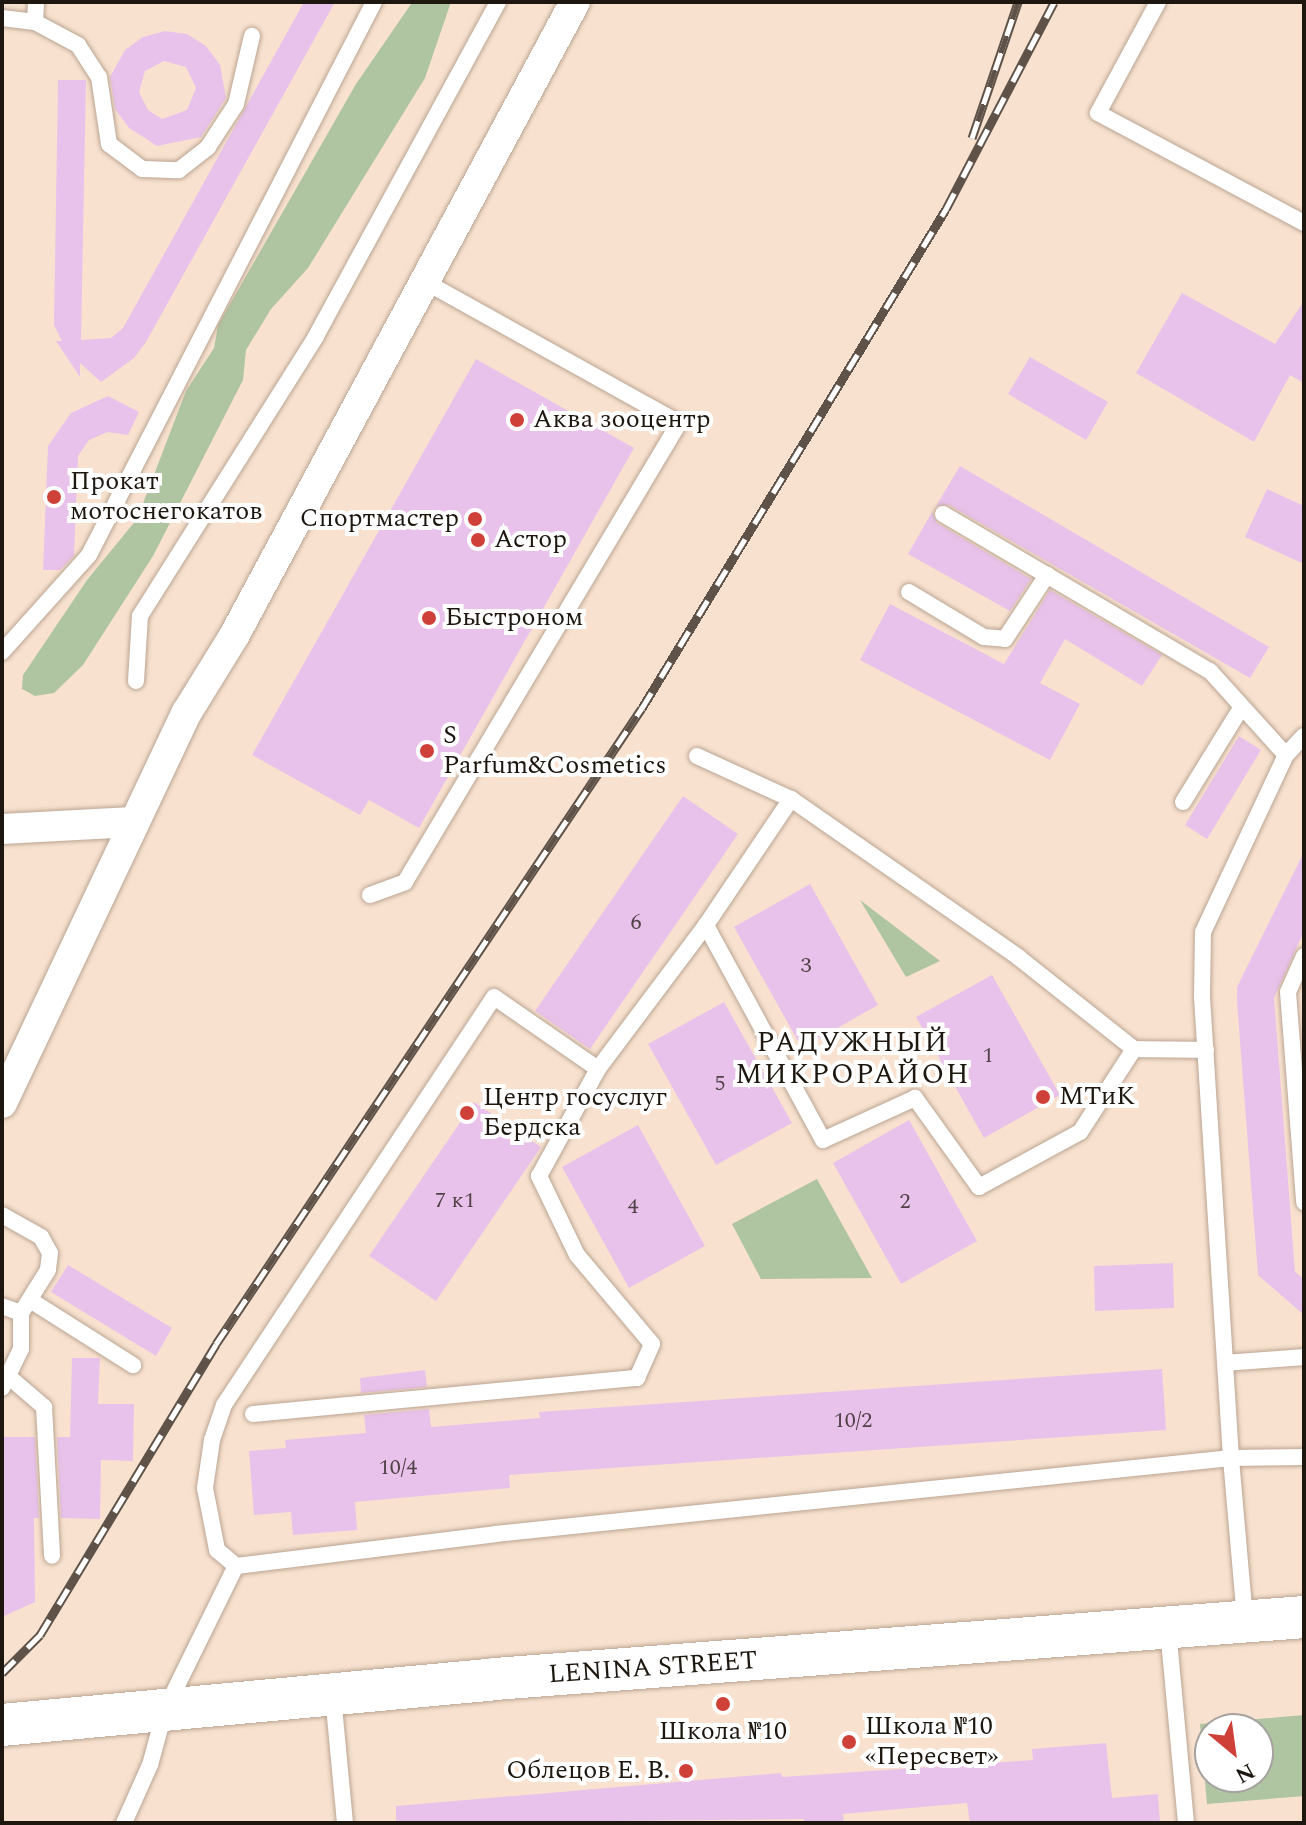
<!DOCTYPE html>
<html>
<head>
<meta charset="utf-8">
<style>
  body { margin:0 }
  #map { position:relative; width:1306px; height:1825px; overflow:hidden; background:#f8e2cf; font-family:Spectral,serif }
  div>[style] { position:absolute }
  .green>* { inset:0; background:#afc5a1 }
  .building>* { inset:0; background:#e9c2eb }
  .roads { filter:drop-shadow(0 0 2px #baa493) drop-shadow(0 0 2px #baa493) }
  .lane>* { height:16px; margin:-8px; padding:0 8px; transform-origin:8px; border-radius:8px; background:#fff }
  .street>* { height:30px; margin:-15px; padding:0 15px; transform-origin:15px; border-radius:15px; background:#fff }
  .secondary>* { height:42px; margin:-21px; padding:0 21px; transform-origin:21px; border-radius:21px; background:#fff }
  .rail>* { height:9px; margin-top:-4.5px; transform-origin:0; background:repeating-linear-gradient(90deg,#fff 0 18px,#5f5349 0 36px); box-sizing:border-box; border-block:2px solid #5f5349 }
  .dots>* { width:22px; height:22px; translate:-50% -50%; box-sizing:border-box; border:4px solid #fff; border-radius:50% }
  span { translate:-50% -50%; white-space:nowrap; text-align:center; line-height:1.15; -webkit-text-stroke:8px #fff; paint-order:stroke }
  .number-label { font-size:22px; color:#514247 }
  .number-label span { -webkit-text-stroke-width:0 }
  .poi-label { font-size:26px; color:#1e1710 }
  .left { translate:0 -50%; text-align:left }
  .right { translate:-100% -50%; text-align:right }
  .street-label { font-size:26px; color:#1e1710 }
  .neighbourhood-label { font-size:28px; color:#1e1710; letter-spacing:2px }
  .frame { position:absolute; inset:0; border:4px solid #1e1710; pointer-events:none }
  .north { position:absolute; left:1194px; top:1713px; width:80px; height:80px; box-sizing:border-box; background:#fff; border:2px solid #a5a29f; border-radius:50%; rotate:151deg; font-size:22px; font-weight:700; line-height:32px; text-align:center; color:#1e1710 }
  .north::after { content:''; display:block; margin:auto; width:28px; height:36px; background:#cf4138; clip-path:polygon(50% 0,100% 100%,50% 72%,0 100%) }
</style>
</head>
<body>
<div id="map">
  <div class="green">
    <i style="clip-path:polygon(451px 2px,425px 78px,308px 268px,271px 309px,246px 350px,243px 380px,153px 556px,83px 665px,54px 693px,35px 696px,22px 689px,23px 675px,87px 580px,137px 519px,186px 391px,214px 348px,218px 325px,356px 84px,411px 4px)"></i>
    <i style="clip-path:polygon(860px 900px,940px 961px,906px 977px)"></i>
    <i style="clip-path:polygon(817px 1179px,872px 1278px,761px 1279px,732px 1224px)"></i>
    <i style="clip-path:polygon(evenodd,1304px 1715px,1304px 1796px,1207px 1804px,1200px 1724px,1304px 1715px,1258px 1729px,1258px 1777px,1210px 1777px,1210px 1729px,1258px 1729px)"></i>
  </div>
  <div class="building">
    <i style="clip-path:polygon(304px 2px,335px 2px,146px 342px,134px 358px,101px 382px,80px 363px,80px 377px,56px 341px,62px 341px,54px 325px,58px 80px,86px 80px,81px 340px,111px 338px,123px 328px)"></i>
    <i style="clip-path:polygon(evenodd,165px 31px,187px 34px,206px 46px,220px 65px,226px 98px,201px 137px,157px 146px,129px 128px,115px 109px,110px 77px,125px 50px,143px 37px,165px 31px,164px 61px,186px 67px,196px 88px,187px 110px,162px 119px,148px 110px,139px 92px,145px 71px,164px 61px)"></i>
    <i style="clip-path:polygon(1182px 293px,1275px 344px,1304px 301px,1304px 383px,1290px 375px,1254px 442px,1136px 373px)"></i>
    <i style="clip-path:polygon(1030px 357px,1108px 402px,1086px 440px,1008px 394px)"></i>
    <i style="clip-path:polygon(476px 359px,634px 448px,419px 828px,369px 800px,360px 815px,252px 755px)"></i>
    <i style="clip-path:polygon(108px 396px,139px 412px,128px 435px,108px 432px,89px 440px,78px 456px,74px 556px,60px 570px,43px 570px,48px 446px,71px 413px)"></i>
    <i style="clip-path:polygon(960px 466px,1269px 647px,1250px 678px,949px 505px,936px 506px)"></i>
    <i style="clip-path:polygon(1267px 489px,1304px 506px,1304px 564px,1245px 537px)"></i>
    <i style="clip-path:polygon(932px 512px,937px 523px,1031px 579px,1010px 611px,908px 554px)"></i>
    <i style="clip-path:polygon(1050px 590px,1162px 655px,1142px 686px,1065px 639px,1040px 683px,1080px 704px,1050px 760px,860px 660px,890px 604px,1004px 664px)"></i>
    <i style="clip-path:polygon(1239px 736px,1261px 750px,1207px 839px,1185px 825px)"></i>
    <i style="clip-path:polygon(683px 796px,738px 834px,590px 1049px,535px 1011px)"></i>
    <i style="clip-path:polygon(1304px 852px,1304px 931px,1274px 998px,1295px 1272px,1304px 1279px,1304px 1315px,1258px 1275px,1237px 1002px,1237px 987px)"></i>
    <i style="clip-path:polygon(810px 884px,878px 1005px,802px 1048px,734px 927px)"></i>
    <i style="clip-path:polygon(992px 975px,1060px 1095px,984px 1138px,916px 1017px)"></i>
    <i style="clip-path:polygon(724px 1002px,792px 1123px,716px 1165px,648px 1044px)"></i>
    <i style="clip-path:polygon(474px 1102px,541px 1147px,436px 1301px,369px 1256px)"></i>
    <i style="clip-path:polygon(909px 1120px,977px 1241px,901px 1284px,833px 1163px)"></i>
    <i style="clip-path:polygon(638px 1125px,705px 1246px,629px 1288px,562px 1167px)"></i>
    <i style="clip-path:polygon(1173px 1263px,1174px 1308px,1095px 1311px,1094px 1266px)"></i>
    <i style="clip-path:polygon(68px 1265px,172px 1328px,156px 1356px,51px 1292px)"></i>
    <i style="clip-path:polygon(72px 1358px,100px 1358px,98px 1404px,134px 1404px,133px 1461px,101px 1460px,100px 1519px,61px 1518px,57px 1437px,70px 1437px)"></i>
    <i style="clip-path:polygon(1162px 1369px,1166px 1430px,509px 1475px,510px 1488px,355px 1502px,357px 1530px,293px 1535px,291px 1512px,254px 1515px,249px 1451px,286px 1448px,285px 1440px,366px 1433px,364px 1415px,429px 1409px,431px 1427px,540px 1418px,539px 1412px)"></i>
    <i style="clip-path:polygon(425px 1370px,427px 1387px,361px 1393px,360px 1378px)"></i>
    <i style="clip-path:polygon(2px 1437px,35px 1437px,39px 1518px,34px 1518px,35px 1602px,2px 1617px)"></i>
    <i style="clip-path:polygon(1106px 1743px,1112px 1798px,1158px 1794px,1160px 1823px,970px 1823px,967px 1803px,843px 1814px,844px 1823px,805px 1823px,804px 1819px,396px 1823px,396px 1806px,781px 1773px,782px 1777px,1033px 1760px,1032px 1749px)"></i>
  </div>
  <div class="roads">
    <div class="lane">
      <i style="left:1158px;top:2px;width:126px;rotate:118.4deg"></i>
      <i style="left:1098px;top:113px;width:234px;rotate:28.1deg"></i>
      <i style="left:2px;top:18px;width:33px;rotate:7deg"></i>
      <i style="left:35px;top:22px;width:49px;rotate:28.1deg"></i>
      <i style="left:78px;top:45px;width:38px;rotate:57deg"></i>
      <i style="left:99px;top:77px;width:68px;rotate:81.5deg"></i>
      <i style="left:109px;top:144px;width:41px;rotate:37.1deg"></i>
      <i style="left:142px;top:169px;width:37px;rotate:2deg"></i>
      <i style="left:179px;top:170px;width:37px;rotate:-38deg"></i>
      <i style="left:208px;top:147px;width:51px;rotate:-56.9deg"></i>
      <i style="left:236px;top:104px;width:70px;rotate:-76.8deg"></i>
      <i style="left:35px;top:22px;width:20px;rotate:-87deg"></i>
      <i style="left:943px;top:514px;width:310px;rotate:30.5deg"></i>
      <i style="left:1210px;top:671px;width:113px;rotate:47.9deg"></i>
      <i style="left:909px;top:592px;width:87px;rotate:31deg"></i>
      <i style="left:984px;top:637px;width:21px;rotate:5deg"></i>
      <i style="left:1005px;top:639px;width:77px;rotate:-56.7deg"></i>
      <i style="left:2px;top:652px;width:130px;rotate:-48.1deg"></i>
      <i style="left:89px;top:555px;width:622px;rotate:-62.73deg"></i>
      <i style="left:136px;top:681px;width:65px;rotate:-86.5deg"></i>
      <i style="left:140px;top:616px;width:331px;rotate:-57.8deg"></i>
      <i style="left:316px;top:336px;width:380px;rotate:-61.4deg"></i>
      <i style="left:697px;top:756px;width:103px;rotate:24.6deg"></i>
      <i style="left:791px;top:799px;width:277px;rotate:34.8deg"></i>
      <i style="left:1018px;top:957px;width:148px;rotate:38.4deg"></i>
      <i style="left:1134px;top:1049px;width:99px;rotate:123deg"></i>
      <i style="left:1080px;top:1132px;width:115px;rotate:151.4deg"></i>
      <i style="left:979px;top:1187px;width:110px;rotate:-125.7deg"></i>
      <i style="left:915px;top:1098px;width:101px;rotate:155.5deg"></i>
      <i style="left:823px;top:1140px;width:245px;rotate:-118.6deg"></i>
      <i style="left:791px;top:799px;width:152px;rotate:124deg"></i>
      <i style="left:706px;top:925px;width:180px;rotate:126.9deg"></i>
      <i style="left:598px;top:1069px;width:126px;rotate:-145.3deg"></i>
      <i style="left:494px;top:997px;width:489px;rotate:123.5deg"></i>
      <i style="left:224px;top:1405px;width:37px;rotate:109deg"></i>
      <i style="left:212px;top:1440px;width:49px;rotate:98.3deg"></i>
      <i style="left:205px;top:1488px;width:63px;rotate:79deg"></i>
      <i style="left:217px;top:1550px;width:25px;rotate:40deg"></i>
      <i style="left:236px;top:1566px;width:261px;rotate:-7deg"></i>
      <i style="left:495px;top:1534px;width:740px;rotate:-5.9deg"></i>
      <i style="left:1231px;top:1458px;width:73px;rotate:-0.8deg"></i>
      <i style="left:1183px;top:802px;width:110px;rotate:-58.3deg"></i>
      <i style="left:370px;top:895px;width:37px;rotate:-20deg"></i>
      <i style="left:405px;top:882px;width:535px;rotate:-59.16deg"></i>
      <i style="left:679px;top:423px;width:292px;rotate:-150.9deg"></i>
      <i style="left:1304px;top:956px;width:39px;rotate:114deg"></i>
      <i style="left:1288px;top:992px;width:211px;rotate:85.6deg"></i>
      <i style="left:1134px;top:1049px;width:72px;rotate:0.8deg"></i>
      <i style="left:2px;top:1215px;width:45px;rotate:29.4deg"></i>
      <i style="left:41px;top:1237px;width:18px;rotate:61deg"></i>
      <i style="left:50px;top:1253px;width:17px;rotate:97deg"></i>
      <i style="left:48px;top:1270px;width:51px;rotate:122.1deg"></i>
      <i style="left:21px;top:1313px;width:20px;rotate:-160deg"></i>
      <i style="left:30px;top:1300px;width:122px;rotate:32.3deg"></i>
      <i style="left:1225px;top:1363px;width:79px;rotate:-4.3deg"></i>
      <i style="left:8px;top:1376px;width:48px;rotate:40.7deg"></i>
      <i style="left:44px;top:1407px;width:149px;rotate:86.9deg"></i>
      <i style="left:2px;top:1388px;width:43px;rotate:-64deg"></i>
      <i style="left:21px;top:1349px;width:36px;rotate:-90deg"></i>
      <i style="left:253px;top:1414px;width:386px;rotate:-5.4deg"></i>
      <i style="left:637px;top:1378px;width:37px;rotate:-66deg"></i>
      <i style="left:652px;top:1344px;width:116px;rotate:-130.1deg"></i>
      <i style="left:577px;top:1255px;width:88px;rotate:-115.7deg"></i>
      <i style="left:539px;top:1176px;width:122px;rotate:-61.1deg"></i>
      <i style="left:1245px;top:1619px;width:162px;rotate:-95deg"></i>
      <i style="left:1231px;top:1458px;width:463px;rotate:-93.6deg"></i>
      <i style="left:1202px;top:996px;width:64px;rotate:-89.1deg"></i>
      <i style="left:1203px;top:932px;width:195px;rotate:-64.9deg"></i>
      <i style="left:1286px;top:755px;width:26px;rotate:-47deg"></i>
      <i style="left:1168px;top:1629px;width:195px;rotate:84.7deg"></i>
      <i style="left:333px;top:1696px;width:128px;rotate:84.6deg"></i>
      <i style="left:124px;top:1823px;width:64px;rotate:-65.9deg"></i>
      <i style="left:150px;top:1765px;width:57px;rotate:-74.7deg"></i>
      <i style="left:165px;top:1710px;width:161px;rotate:-63.8deg"></i>
    </div>
    <div class="street">
      <i style="left:2px;top:829px;width:131px;rotate:-3.1deg"></i>
      <i style="left:2px;top:1103px;width:433px;rotate:-64.7deg"></i>
      <i style="left:187px;top:712px;width:89px;rotate:-58.3deg"></i>
      <i style="left:234px;top:636px;width:720px;rotate:-61.73deg"></i>
    </div>
    <div class="secondary">
      <i style="left:2px;top:1725px;width:495px;rotate:-5.3deg"></i>
      <i style="left:495px;top:1679px;width:811px;rotate:-4.38deg"></i>
    </div>
  </div>
  <div class="rail">
    <i style="left:972px;top:138px;width:144px;rotate:-71.3deg"></i>
    <i style="left:2px;top:1673px;width:54px;rotate:-45deg"></i>
    <i style="left:40px;top:1635px;width:340px;rotate:-58.8deg"></i>
    <i style="left:216px;top:1344px;width:765px;rotate:-56.19deg"></i>
    <i style="left:642px;top:708px;width:584px;rotate:-58.65deg"></i>
    <i style="left:946px;top:209px;width:233px;rotate:-62.4deg"></i>
  </div>
  <div class="dots">
    <i style="left:517px;top:420px;background:#cf4138"></i>
    <i style="left:54px;top:497px;background:#cf4138"></i>
    <i style="left:475px;top:519px;background:#cf4138"></i>
    <i style="left:478px;top:540px;background:#cf4138"></i>
    <i style="left:429px;top:618px;background:#cf4138"></i>
    <i style="left:427px;top:751px;background:#cf4138"></i>
    <i style="left:1043px;top:1097px;background:#cf4138"></i>
    <i style="left:467px;top:1113px;background:#cf4138"></i>
    <i style="left:723px;top:1704px;background:#cf4138"></i>
    <i style="left:849px;top:1742px;background:#cf4138"></i>
    <i style="left:686px;top:1771px;background:#cf4138"></i>
  </div>
  <div class="number-label">
    <span style="left:636px;top:923px">6</span>
    <span style="left:806px;top:966px">3</span>
    <span style="left:988px;top:1056px">1</span>
    <span style="left:720px;top:1084px">5</span>
    <span style="left:455px;top:1201px">7 к1</span>
    <span style="left:905px;top:1202px">2</span>
    <span style="left:633px;top:1207px">4</span>
    <span style="left:853px;top:1421px">10/2</span>
    <span style="left:398px;top:1468px">10/4</span>
  </div>
  <div class="poi-label">
    <span class="left" style="left:533px;top:420px">Аква зооцентр</span>
    <span class="left" style="left:70px;top:497px">Прокат<br>мотоснегокатов</span>
    <span class="right" style="left:459px;top:519px">Спортмастер</span>
    <span class="left" style="left:494px;top:540px">Астор</span>
    <span class="left" style="left:445px;top:618px">Быстроном</span>
    <span class="left" style="left:443px;top:751px">S<br>Parfum&amp;Cosmetics</span>
    <span class="left" style="left:1059px;top:1097px">МТиК</span>
    <span class="left" style="left:483px;top:1113px">Центр госуслуг<br>Бердска</span>
    <span class="left" style="left:865px;top:1742px">Школа №10<br>«Пересвет»</span>
    <span style="left:723px;top:1732px">Школа №10</span>
    <span class="right" style="left:670px;top:1771px">Облецов Е. В.</span>
  </div>
  <div class="street-label">
    <span style="left:653px;top:1668px;rotate:-4deg">LENINA STREET</span>
  </div>
  <div class="neighbourhood-label">
    <span style="left:853px;top:1059px">РАДУЖНЫЙ<br>МИКРОРАЙОН</span>
  </div>
  <div class="frame"></div>
  <div class="north">N</div>
</div>
</body>
</html>
